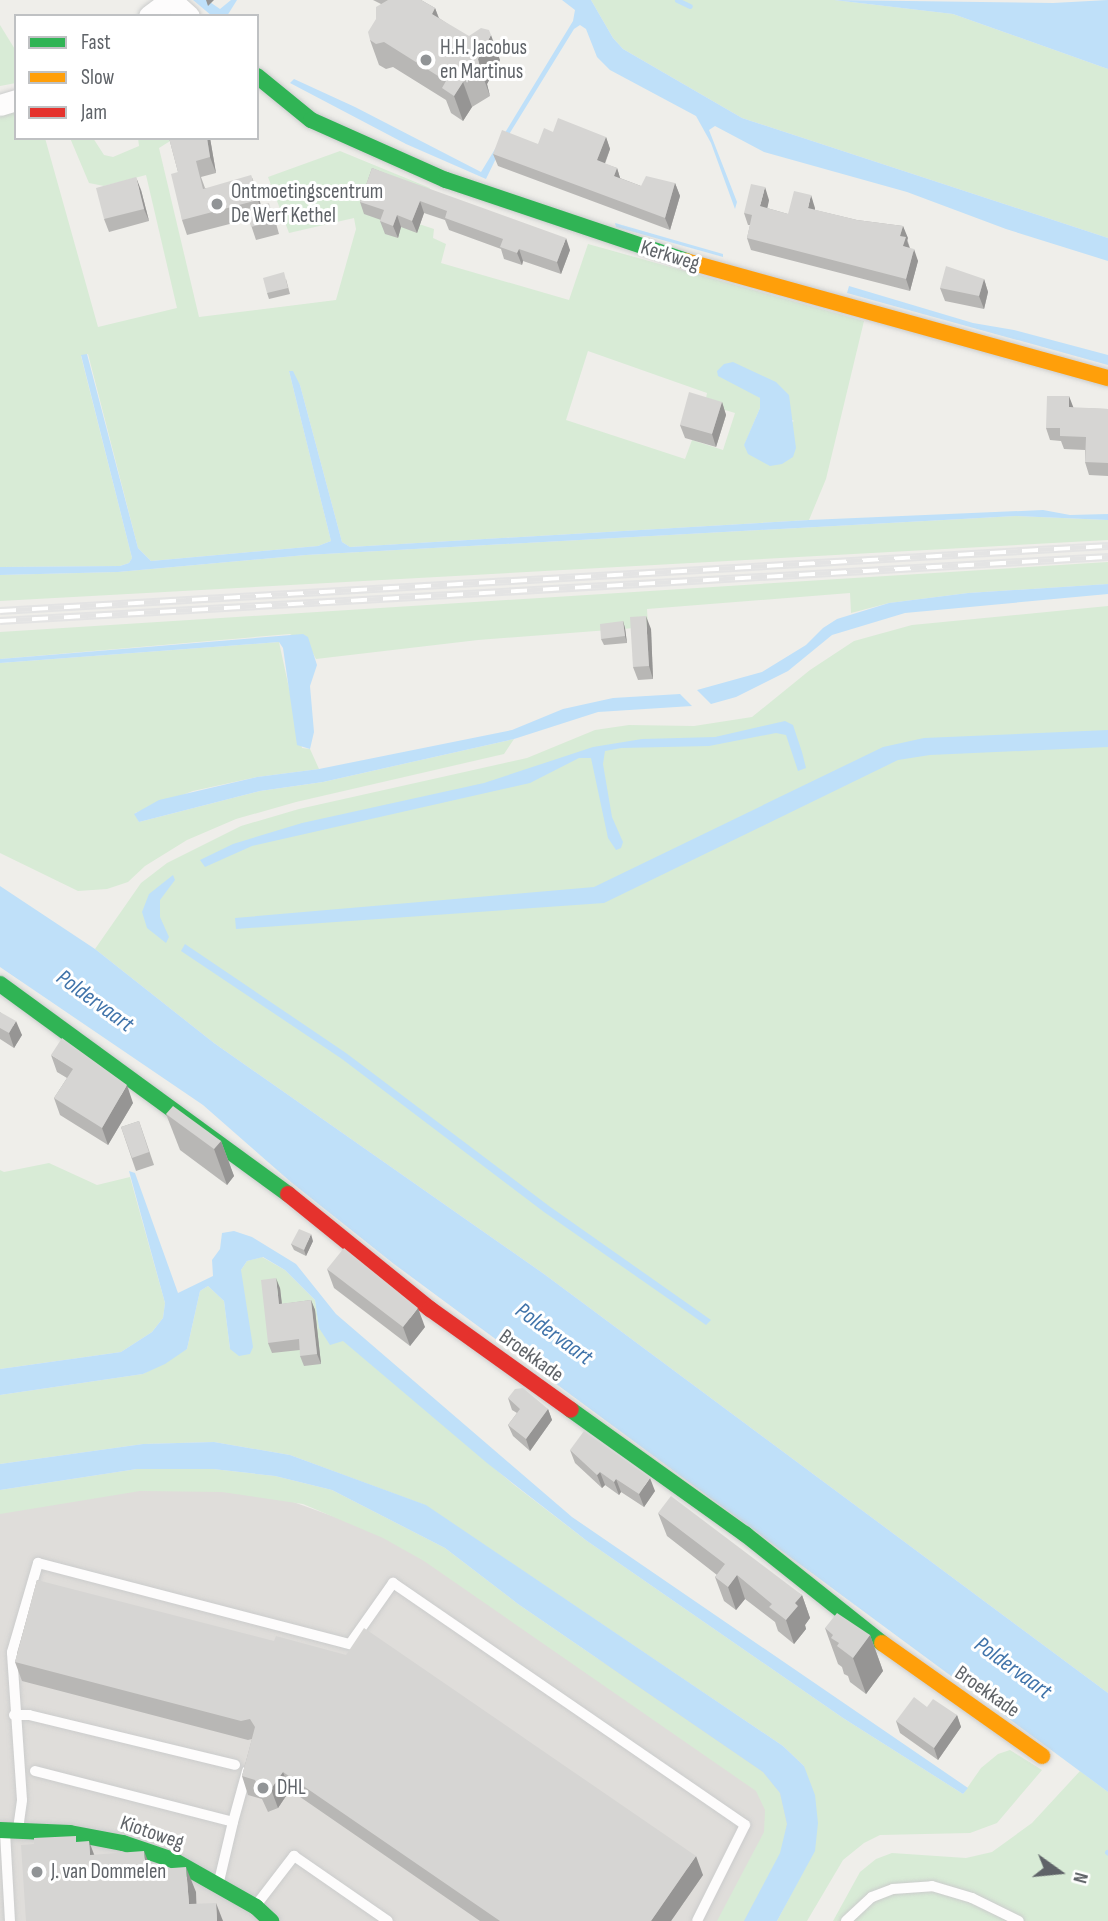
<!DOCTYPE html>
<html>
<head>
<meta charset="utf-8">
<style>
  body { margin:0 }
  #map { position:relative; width:1108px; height:1921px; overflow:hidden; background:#efeeea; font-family:"Sofia Sans Condensed",sans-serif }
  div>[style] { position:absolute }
  .industrial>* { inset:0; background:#dfddda }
  .green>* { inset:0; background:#d8ebd6 }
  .water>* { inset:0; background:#bfe0f9 }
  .stream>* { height:5px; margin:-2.5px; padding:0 2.5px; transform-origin:2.5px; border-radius:2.5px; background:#bfe0f9 }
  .roads { filter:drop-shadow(0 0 2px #cbcccc) drop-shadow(0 0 2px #cbcccc) }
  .lane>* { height:10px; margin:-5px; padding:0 5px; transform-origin:5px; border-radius:5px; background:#fdfcfc }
  .street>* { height:21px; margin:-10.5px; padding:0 10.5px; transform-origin:10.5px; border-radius:10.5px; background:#fdfcfc }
  .fast>* { height:16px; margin:-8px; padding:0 8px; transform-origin:8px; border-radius:8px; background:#30b455 }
  .slow>* { height:16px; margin:-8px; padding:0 8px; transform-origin:8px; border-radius:8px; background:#ff9f0a }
  .jam>* { height:16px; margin:-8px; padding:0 8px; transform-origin:8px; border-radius:8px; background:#e5322d }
  .rail>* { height:8px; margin-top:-4px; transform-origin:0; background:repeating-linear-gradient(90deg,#fff 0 16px,#e4e4e4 0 32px); box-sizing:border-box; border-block:2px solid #e4e4e4 }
  .wall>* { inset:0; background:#b8b7b5 }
  .shaded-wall>* { inset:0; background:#969594 }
  .building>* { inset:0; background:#d6d5d3 }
  .dots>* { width:19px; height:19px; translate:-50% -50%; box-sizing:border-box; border:4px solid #fff; border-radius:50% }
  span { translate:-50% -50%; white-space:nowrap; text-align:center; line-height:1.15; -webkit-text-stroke:6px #fff; paint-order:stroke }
  .poi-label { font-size:21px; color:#5f6368 }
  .left { translate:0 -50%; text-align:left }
  .street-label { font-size:21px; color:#5f6368 }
  .water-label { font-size:23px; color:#4174aa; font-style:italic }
  .legend { position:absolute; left:14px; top:14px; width:245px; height:126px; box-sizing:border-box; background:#fff; border:2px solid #bfc1c3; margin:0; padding:9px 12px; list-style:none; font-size:21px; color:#5f6368 }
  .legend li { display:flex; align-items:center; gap:14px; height:35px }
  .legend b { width:35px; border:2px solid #bfc1c3 }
  .north { position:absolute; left:1024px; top:1837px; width:70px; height:70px; -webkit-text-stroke:5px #fff; paint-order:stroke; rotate:105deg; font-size:19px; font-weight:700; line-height:28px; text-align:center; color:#5f6368 }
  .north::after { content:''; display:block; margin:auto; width:24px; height:32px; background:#5f6368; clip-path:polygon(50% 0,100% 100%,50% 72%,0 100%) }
</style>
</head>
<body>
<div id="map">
  <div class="industrial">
    <i style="clip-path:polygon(98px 1482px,260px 1490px,410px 1544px,827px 1799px,753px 1921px,0 1921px,0 1499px)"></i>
  </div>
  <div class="green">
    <i style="clip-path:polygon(591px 0,834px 0,953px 14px,1108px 69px,1108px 238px,742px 118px,623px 49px,613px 38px)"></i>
    <i style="clip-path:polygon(0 25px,16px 51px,16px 83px,0 86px)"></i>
    <i style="clip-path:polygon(evenodd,16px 111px,16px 138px,45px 138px,98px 327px,177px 308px,146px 175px,104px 186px,89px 183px,70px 138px,93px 138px,104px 155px,113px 157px,139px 146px,138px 138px,175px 138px,159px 148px,199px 317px,336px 300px,356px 229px,354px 218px,289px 233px,268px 177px,340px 151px,430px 188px,419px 224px,434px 229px,433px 238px,446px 244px,441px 263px,569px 300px,588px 244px,864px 321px,826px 479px,809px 520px,350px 547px,342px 542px,300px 385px,289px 371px,331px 541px,318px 546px,151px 561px,138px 548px,88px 354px,81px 356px,132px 558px,129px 563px,120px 566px,0 567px,0 114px,16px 111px,588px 351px,707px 393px,705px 404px,735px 413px,723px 450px,692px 440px,685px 459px,566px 420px,588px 351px,16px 111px,755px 394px,794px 421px,744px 446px,760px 408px,760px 398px,755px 394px)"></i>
    <i style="clip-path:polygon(1016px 516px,1108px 520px,1108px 540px,0 601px,0 575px,118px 572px,306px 555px)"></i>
    <i style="clip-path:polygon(1108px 562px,1108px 584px,968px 593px,889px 603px,851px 613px,850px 593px,647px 609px,648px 627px,478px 640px,316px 659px,309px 646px,290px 634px,0 659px,0 632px)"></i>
    <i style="clip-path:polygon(1108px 606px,1108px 1693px,544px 1274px,214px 1043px,95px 949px,141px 883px,167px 863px,241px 826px,299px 809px,527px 758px,595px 730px,629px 725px,694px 726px,752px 717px,810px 670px,854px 641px,912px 625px)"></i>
    <i style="clip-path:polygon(279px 642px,302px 748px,310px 749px,319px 769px,257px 777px,193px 791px,135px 813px,139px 822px,260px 791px,323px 782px,514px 739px,504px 754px,296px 802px,236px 819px,187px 840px,145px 866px,128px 882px,107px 889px,78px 891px,0 853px,0 663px)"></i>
    <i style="clip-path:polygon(49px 1163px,97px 1185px,130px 1177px,165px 1303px,163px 1318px,152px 1332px,121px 1352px,0 1369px,0 1170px,4px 1172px)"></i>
    <i style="clip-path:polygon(262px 1257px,285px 1270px,315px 1300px,319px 1328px,343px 1340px,513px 1484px,587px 1541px,843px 1718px,963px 1794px,981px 1768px,998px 1754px,1010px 1750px,1042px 1770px,997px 1823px,970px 1833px,880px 1835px,864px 1843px,843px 1860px,807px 1921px,777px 1921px,814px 1851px,804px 1766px,783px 1746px,425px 1505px,290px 1455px,214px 1442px,143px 1444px,0 1464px,0 1395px,143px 1374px,187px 1349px,200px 1291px,208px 1286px,224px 1301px,230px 1349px,241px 1270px,247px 1261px)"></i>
    <i style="clip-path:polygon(137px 1469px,213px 1469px,275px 1476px,332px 1490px,445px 1548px,518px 1604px,763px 1772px,780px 1793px,787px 1824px,781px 1853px,744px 1921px,717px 1921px,764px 1832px,765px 1810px,756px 1791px,424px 1561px,383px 1538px,303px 1504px,222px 1492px,140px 1491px,0 1514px,0 1490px)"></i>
    <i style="clip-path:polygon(1080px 1771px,1108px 1792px,1108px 1921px,833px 1921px,860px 1872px,876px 1859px,892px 1853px,966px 1858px,992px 1852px,1032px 1823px)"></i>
  </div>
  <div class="water">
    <i style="clip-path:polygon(193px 0,207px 0,220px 9px,231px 0,237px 0,227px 16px,212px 16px)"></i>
    <i style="clip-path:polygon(562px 0,591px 0,613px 38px,623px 49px,742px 118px,1108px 238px,1108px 261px,1006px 229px,907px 192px,764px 152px,715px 126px,709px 130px,737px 202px,735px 209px,711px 143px,696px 116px,610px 70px,597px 57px,586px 29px,580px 25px,574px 29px,503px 144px,486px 179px,406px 144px,290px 83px,294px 79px,355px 107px,481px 172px,573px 21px,575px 10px)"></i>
    <i style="clip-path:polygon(834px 0,1053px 3px,1108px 0,1108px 69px,953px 14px)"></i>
    <i style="clip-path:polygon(615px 223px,723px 254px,723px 257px,616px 227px)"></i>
    <i style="clip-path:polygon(849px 286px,973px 323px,1014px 330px,1108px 355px,1108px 365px,847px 293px)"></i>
    <i style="clip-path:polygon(87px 354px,138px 548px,151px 561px,318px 546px,331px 541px,289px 371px,293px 371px,300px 385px,342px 542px,350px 547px,809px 520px,1043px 510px,1070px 515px,1108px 514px,1108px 520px,1016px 516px,306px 555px,118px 572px,0 575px,0 567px,120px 566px,129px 563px,132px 558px,81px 355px)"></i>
    <i style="clip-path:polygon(733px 362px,776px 382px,789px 395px,796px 448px,793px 457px,782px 464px,770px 466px,748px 454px,744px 445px,760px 408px,760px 398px,718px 376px,717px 371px,724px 364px)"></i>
    <i style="clip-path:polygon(1108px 584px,1108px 594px,905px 613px,832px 635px,788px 671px,736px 697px,711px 704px,697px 690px,762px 672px,806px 645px,823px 628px,837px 619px,889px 603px,968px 593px)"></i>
    <i style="clip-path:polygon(303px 634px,308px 637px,317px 665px,310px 686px,314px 732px,310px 749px,297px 745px,283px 648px,279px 642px,0 663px,0 659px)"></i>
    <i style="clip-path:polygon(680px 694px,692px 706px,598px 712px,514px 739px,323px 782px,260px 791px,139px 822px,134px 814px,159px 800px,257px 777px,319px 769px,512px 730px,563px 709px,613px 698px)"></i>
    <i style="clip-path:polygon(785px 721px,793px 725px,802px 752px,806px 768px,798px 771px,786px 735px,776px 733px,709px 746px,621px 748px,605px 751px,603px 764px,612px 817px,623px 842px,621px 848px,616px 850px,608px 838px,591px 758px,579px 758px,530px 783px,252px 846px,205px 867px,200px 860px,233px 844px,302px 823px,484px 783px,593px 747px,642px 739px,715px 737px)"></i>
    <i style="clip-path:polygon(1108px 730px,1108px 747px,930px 755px,898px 760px,604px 903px,236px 929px,235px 918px,594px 887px,883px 747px,924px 738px)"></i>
    <i style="clip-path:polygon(173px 875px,175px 880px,160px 900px,160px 917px,169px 937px,166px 943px,147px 928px,142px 912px,149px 894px)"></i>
    <i style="clip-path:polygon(0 886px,95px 949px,214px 1043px,544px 1274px,1108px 1693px,1108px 1792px,394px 1264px,292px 1183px,203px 1105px,0 967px)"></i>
    <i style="clip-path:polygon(185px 944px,346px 1053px,549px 1206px,711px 1320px,706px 1325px,544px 1212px,342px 1059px,181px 951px)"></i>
    <i style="clip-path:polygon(129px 1171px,135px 1173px,178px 1293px,213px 1276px,212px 1260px,220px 1249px,222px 1233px,234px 1231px,252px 1237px,296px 1264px,336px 1314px,572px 1517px,968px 1788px,963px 1794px,843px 1718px,587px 1541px,487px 1463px,343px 1341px,330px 1345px,319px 1328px,315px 1300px,285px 1270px,263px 1257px,247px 1261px,241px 1270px,253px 1347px,250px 1354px,239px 1356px,230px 1349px,224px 1301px,208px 1286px,200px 1291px,187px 1349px,165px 1364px,143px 1374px,0 1395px,0 1369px,121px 1352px,152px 1332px,163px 1318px,165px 1303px)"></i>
    <i style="clip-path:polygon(214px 1442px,290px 1455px,426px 1505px,783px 1746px,804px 1766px,815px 1795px,818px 1823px,815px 1851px,777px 1921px,744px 1921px,780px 1853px,787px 1824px,780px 1793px,763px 1772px,518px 1604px,445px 1548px,332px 1490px,275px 1476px,213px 1469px,137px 1469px,0 1490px,0 1464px,143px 1444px)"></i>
  </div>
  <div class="stream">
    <i style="left:677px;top:0;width:14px;rotate:25deg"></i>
    <i style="left:1107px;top:1852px;width:1px;rotate:45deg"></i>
  </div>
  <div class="roads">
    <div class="lane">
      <i style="left:14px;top:1715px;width:15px"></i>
      <i style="left:29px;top:1715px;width:212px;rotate:13.6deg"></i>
      <i style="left:35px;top:1771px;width:204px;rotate:14.4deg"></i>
      <i style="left:233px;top:1822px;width:61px;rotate:103.3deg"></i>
      <i style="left:233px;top:1822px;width:53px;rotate:-74.6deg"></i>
      <i style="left:18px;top:1829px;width:29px;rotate:-82deg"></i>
      <i style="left:22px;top:1800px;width:148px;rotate:-93.9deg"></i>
      <i style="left:12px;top:1652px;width:93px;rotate:-73.7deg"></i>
      <i style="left:38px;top:1563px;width:322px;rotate:14.6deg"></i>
      <i style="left:350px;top:1644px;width:75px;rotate:-54.8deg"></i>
      <i style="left:393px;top:1583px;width:427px;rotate:34.5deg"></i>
      <i style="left:745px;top:1825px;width:107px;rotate:116.6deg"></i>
      <i style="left:5px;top:1832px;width:89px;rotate:86.8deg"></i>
      <i style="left:257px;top:1904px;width:61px;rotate:-52.4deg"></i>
      <i style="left:294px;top:1856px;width:114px;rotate:34.7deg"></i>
      <i style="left:846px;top:1921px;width:35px;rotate:-43deg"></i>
      <i style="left:872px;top:1897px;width:22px;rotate:-21deg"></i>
      <i style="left:893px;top:1889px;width:39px;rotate:-4deg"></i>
      <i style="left:932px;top:1886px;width:42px;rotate:16.7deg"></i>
      <i style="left:972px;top:1898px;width:52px;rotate:26.1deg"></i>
    </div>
    <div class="street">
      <i style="left:171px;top:0;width:24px;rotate:42deg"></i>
      <i style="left:149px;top:16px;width:26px;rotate:-37deg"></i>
      <i style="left:0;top:105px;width:17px;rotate:-17deg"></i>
    </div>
    <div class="fast">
      <i style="left:257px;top:76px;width:70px;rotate:39.2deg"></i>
      <i style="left:311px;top:120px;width:148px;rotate:24deg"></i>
      <i style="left:446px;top:180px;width:253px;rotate:18.6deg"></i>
      <i style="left:0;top:984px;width:356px;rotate:36.1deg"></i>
      <i style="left:571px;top:1410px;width:214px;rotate:35.5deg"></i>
      <i style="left:745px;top:1534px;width:175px;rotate:38.5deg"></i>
      <i style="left:0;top:1830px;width:70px;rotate:2.5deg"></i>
      <i style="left:70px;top:1833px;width:54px;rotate:10.7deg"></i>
      <i style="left:123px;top:1843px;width:53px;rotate:18.8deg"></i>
      <i style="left:173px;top:1860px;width:95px;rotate:29.5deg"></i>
      <i style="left:256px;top:1907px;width:21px;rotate:43deg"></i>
    </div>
    <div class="slow">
      <i style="left:686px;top:261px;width:438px;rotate:15.5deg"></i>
      <i style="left:882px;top:1643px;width:196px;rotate:35.2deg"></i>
    </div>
    <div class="jam">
      <i style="left:288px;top:1194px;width:183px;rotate:39deg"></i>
      <i style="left:430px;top:1309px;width:173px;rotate:35.6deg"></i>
    </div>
  </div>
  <div class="rail">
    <i style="left:0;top:611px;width:1110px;rotate:-3.36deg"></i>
    <i style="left:0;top:621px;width:1110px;rotate:-3.31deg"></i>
  </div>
  <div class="wall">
    <i style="clip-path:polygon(373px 0,421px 0,435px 8px,439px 18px,500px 60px,487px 84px,490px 96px,472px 107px,463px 121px,451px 113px,446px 100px,393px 67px,386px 69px,379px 65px,370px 40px,381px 4px)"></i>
    <i style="clip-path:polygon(606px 137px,610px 149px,605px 164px,617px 168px,620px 178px,641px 186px,675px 183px,680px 196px,670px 230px,498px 166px,493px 154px,538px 144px)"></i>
    <i style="clip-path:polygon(169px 138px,210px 138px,216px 173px,201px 177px,205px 188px,257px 191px,261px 205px,274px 216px,279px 234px,256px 240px,249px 219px,187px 235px,182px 220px,178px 172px)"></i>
    <i style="clip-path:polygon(372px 168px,570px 250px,561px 274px,523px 261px,522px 265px,504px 259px,501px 249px,449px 230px,445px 220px,424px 213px,417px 233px,401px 227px,398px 238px,385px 234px,380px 221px,381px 220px,364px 214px,360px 202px)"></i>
    <i style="clip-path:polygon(141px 190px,149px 221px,109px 232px,104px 219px)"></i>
    <i style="clip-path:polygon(769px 200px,767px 208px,788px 214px,815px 208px,815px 210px,857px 220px,903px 226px,910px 248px,918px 261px,910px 291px,751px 250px,747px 238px,750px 225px,748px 225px,744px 213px)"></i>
    <i style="clip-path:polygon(286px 279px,290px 294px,269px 299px,267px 293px)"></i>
    <i style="clip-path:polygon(984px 279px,988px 292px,984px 309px,945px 301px,940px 288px)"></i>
    <i style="clip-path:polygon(722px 402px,726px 415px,716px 447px,685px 438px,680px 425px)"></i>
    <i style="clip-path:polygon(1074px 408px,1108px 409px,1108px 476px,1089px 475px,1085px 462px,1085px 450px,1064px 449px,1061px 441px,1050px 440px,1046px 428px)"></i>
    <i style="clip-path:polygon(623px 621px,625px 628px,627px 643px,604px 645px,601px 639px)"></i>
    <i style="clip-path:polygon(651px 629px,653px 679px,638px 680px,633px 667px)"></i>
    <i style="clip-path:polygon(0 1012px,22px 1035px,14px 1048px,0 1039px)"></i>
    <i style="clip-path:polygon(51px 1055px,133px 1103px,108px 1145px,60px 1115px,54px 1098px,67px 1078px,57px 1072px)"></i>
    <i style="clip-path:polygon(166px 1114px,221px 1141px,234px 1176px,227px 1185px,180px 1150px)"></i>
    <i style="clip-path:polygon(139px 1121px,154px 1165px,136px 1171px,121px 1127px)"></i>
    <i style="clip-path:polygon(313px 1241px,306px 1256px,294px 1250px,291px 1244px)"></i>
    <i style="clip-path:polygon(327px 1269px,425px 1327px,410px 1346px,334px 1288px)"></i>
    <i style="clip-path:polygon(280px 1288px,282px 1304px,311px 1300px,315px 1310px,321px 1364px,304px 1366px,300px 1356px,300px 1350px,272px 1353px,268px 1343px)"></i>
    <i style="clip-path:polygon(508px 1398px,548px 1409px,552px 1420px,530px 1451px,513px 1436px,508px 1425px,517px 1413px,512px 1410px)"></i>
    <i style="clip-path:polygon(570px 1450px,655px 1491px,644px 1507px,621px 1492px,619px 1495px,605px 1485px,602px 1488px,575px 1463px)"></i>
    <i style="clip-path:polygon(658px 1513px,802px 1595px,810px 1618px,805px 1625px,806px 1629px,794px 1644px,778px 1631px,775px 1622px,745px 1599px,736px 1610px,724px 1601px,715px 1577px,717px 1575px,667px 1536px)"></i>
    <i style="clip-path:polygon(37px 1580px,703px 1875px,671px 1921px,480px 1921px,290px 1790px,278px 1808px,268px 1812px,262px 1799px,248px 1795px,242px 1776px,252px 1739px,248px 1740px,22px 1681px,15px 1662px)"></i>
    <i style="clip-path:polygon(825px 1628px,870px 1635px,883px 1671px,866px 1694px,850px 1682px,848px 1676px,844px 1674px,842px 1667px,838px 1664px)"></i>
    <i style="clip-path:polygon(927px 1707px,957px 1715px,961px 1727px,938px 1760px,900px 1733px,896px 1721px)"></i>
  </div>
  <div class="shaded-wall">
    <i style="clip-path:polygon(206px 0,214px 0,208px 6px)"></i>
    <i style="clip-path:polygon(435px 8px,444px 33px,432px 14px)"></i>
    <i style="clip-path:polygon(491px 35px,500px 60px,487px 84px,490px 96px,481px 71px,478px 59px)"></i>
    <i style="clip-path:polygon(463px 82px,472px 107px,463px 121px,454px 96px)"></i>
    <i style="clip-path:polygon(606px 137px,610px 149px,601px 173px,597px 160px)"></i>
    <i style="clip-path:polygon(207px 138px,210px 138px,216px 173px,210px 157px)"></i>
    <i style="clip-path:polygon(617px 168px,621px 181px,614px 176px)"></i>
    <i style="clip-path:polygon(251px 175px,257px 191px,263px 215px,258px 200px)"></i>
    <i style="clip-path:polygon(136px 177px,141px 190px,149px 221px,144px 209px)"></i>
    <i style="clip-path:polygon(675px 183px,680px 196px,670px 230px,665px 218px)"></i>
    <i style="clip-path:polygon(765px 187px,769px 200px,765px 219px,760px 206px)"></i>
    <i style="clip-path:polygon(811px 195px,815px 208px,813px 220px,808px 208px)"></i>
    <i style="clip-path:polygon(420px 201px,424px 213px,417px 233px,412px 221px)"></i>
    <i style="clip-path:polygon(397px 215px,401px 227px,398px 238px,393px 226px)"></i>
    <i style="clip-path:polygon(903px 226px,908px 238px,907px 241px,910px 249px,903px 246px,900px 236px)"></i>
    <i style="clip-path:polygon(566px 238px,570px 250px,561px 274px,557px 262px)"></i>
    <i style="clip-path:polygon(519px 249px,523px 261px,522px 265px,517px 253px)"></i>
    <i style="clip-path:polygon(914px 249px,918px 261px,910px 291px,906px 279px)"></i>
    <i style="clip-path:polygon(984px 279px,988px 292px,984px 309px,979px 296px)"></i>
    <i style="clip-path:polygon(1069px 396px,1074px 409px,1069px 407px)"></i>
    <i style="clip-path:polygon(722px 402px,726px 415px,716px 447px,712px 434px)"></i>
    <i style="clip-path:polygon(646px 616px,651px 629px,653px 679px,649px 666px)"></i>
    <i style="clip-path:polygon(623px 621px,625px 628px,627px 643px,625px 636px)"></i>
    <i style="clip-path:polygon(16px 1021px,22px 1035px,14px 1048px,9px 1033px)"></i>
    <i style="clip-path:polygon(127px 1085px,133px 1103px,108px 1145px,102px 1128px)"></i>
    <i style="clip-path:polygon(221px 1141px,234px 1176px,227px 1185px,214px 1149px)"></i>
    <i style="clip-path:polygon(311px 1234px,313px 1241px,306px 1256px,304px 1250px)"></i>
    <i style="clip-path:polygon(276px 1278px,280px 1288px,283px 1314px,279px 1304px)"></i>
    <i style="clip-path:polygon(311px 1300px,315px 1310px,321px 1364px,317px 1354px)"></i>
    <i style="clip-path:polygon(418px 1308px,425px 1327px,410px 1346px,403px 1327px)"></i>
    <i style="clip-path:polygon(548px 1409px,552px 1420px,530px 1451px,526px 1439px)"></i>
    <i style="clip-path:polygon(600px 1472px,605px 1485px,602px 1488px,597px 1475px)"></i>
    <i style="clip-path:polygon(650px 1478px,655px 1491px,644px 1507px,639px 1494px)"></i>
    <i style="clip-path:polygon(616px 1479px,621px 1492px,619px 1495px,614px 1482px)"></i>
    <i style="clip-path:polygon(737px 1575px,745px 1599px,736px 1610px,728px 1587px)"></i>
    <i style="clip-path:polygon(802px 1595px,810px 1618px,805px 1625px,806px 1629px,794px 1644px,786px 1620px,795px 1603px)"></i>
    <i style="clip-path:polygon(870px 1635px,883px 1671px,866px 1694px,853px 1658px)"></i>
    <i style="clip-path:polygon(957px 1715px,961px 1727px,938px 1760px,934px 1748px)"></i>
    <i style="clip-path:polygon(283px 1772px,290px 1790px,278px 1808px,271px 1789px)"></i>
    <i style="clip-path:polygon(89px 1841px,98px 1865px,90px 1855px)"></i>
    <i style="clip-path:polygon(144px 1851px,154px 1876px,146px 1870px)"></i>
    <i style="clip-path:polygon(696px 1856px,703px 1875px,671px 1921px,651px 1921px)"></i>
    <i style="clip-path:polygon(186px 1867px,196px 1892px,197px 1921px,189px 1904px)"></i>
    <i style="clip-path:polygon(216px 1903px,223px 1921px,217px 1921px)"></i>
  </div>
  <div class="building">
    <i style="clip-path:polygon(388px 0,421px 0,435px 8px,432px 14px,469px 36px,481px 28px,489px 30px,491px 35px,478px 59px,481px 71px,463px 82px,454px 96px,442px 88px,446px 81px,384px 42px,376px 44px,370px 40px,368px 32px,376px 19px,376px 7px)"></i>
    <i style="clip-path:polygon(558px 118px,606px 137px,597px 160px,617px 168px,614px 176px,641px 186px,646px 176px,675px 183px,665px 218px,493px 154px,502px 130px,538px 144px,544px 128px,553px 132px)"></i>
    <i style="clip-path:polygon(169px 138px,207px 138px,210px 157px,196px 161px,203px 189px,251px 175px,258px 200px,182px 220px,171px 174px,178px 172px)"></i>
    <i style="clip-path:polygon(372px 168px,566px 238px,557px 262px,519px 249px,517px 253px,500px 247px,503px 239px,445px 218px,447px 211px,420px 201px,412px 221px,397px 215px,393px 226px,380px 221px,384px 210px,360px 202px)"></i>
    <i style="clip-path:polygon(136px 177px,144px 209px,104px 219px,96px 188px)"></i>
    <i style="clip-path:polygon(751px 184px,765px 187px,760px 206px,788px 214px,794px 191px,811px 195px,808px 208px,857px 220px,903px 226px,900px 236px,906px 237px,903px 246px,914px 249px,906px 279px,747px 238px,752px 215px,744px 213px)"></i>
    <i style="clip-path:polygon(269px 203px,274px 221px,251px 227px,247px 209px)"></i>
    <i style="clip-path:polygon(946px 266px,984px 279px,979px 296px,940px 288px)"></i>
    <i style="clip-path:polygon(284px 272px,288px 288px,267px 293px,263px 278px)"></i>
    <i style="clip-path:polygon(689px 392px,722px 402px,712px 434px,680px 425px)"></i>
    <i style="clip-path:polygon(1047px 396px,1069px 396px,1069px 407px,1108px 409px,1108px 463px,1085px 462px,1086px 437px,1060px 436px,1060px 428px,1046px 428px)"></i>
    <i style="clip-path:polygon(646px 616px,649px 666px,633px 667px,630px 617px)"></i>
    <i style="clip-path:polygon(623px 621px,625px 636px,601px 639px,600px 624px)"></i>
    <i style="clip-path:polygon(0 1012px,16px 1021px,9px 1033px,0 1028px)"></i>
    <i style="clip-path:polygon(62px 1038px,127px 1085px,102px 1128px,54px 1098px,73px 1069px,51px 1055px)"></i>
    <i style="clip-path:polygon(173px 1106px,221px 1141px,214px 1149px,166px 1114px)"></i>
    <i style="clip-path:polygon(139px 1121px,149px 1152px,132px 1158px,121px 1127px)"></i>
    <i style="clip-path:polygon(299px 1229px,311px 1234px,304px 1250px,291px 1244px)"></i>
    <i style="clip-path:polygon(344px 1248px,418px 1308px,403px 1327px,327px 1269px)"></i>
    <i style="clip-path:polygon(276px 1278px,279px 1304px,311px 1300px,317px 1354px,300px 1356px,299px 1339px,268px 1343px,261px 1280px)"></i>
    <i style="clip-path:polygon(523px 1388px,548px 1409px,526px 1439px,508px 1425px,520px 1409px,508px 1398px,515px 1389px)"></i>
    <i style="clip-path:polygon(584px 1431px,650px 1478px,639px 1494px,616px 1479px,614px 1482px,600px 1472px,597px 1475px,570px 1450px)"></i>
    <i style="clip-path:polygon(671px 1496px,802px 1595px,795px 1603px,798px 1606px,786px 1620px,769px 1607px,772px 1604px,737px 1575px,728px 1587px,715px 1577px,725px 1564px,658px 1513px)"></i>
    <i style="clip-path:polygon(37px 1580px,274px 1641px,276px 1636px,346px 1655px,364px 1628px,696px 1856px,651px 1921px,500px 1921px,283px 1772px,271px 1789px,261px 1793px,255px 1780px,242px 1776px,255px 1727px,250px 1719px,241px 1721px,15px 1662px)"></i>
    <i style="clip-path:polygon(837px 1613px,870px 1635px,853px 1658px,837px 1646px,839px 1643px,831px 1638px,833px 1635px,825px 1628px)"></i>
    <i style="clip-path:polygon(914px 1697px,927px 1707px,933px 1699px,957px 1715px,934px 1748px,896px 1721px)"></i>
    <i style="clip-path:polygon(76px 1836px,76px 1842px,89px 1841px,90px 1855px,144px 1851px,146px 1870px,186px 1867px,189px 1904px,216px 1903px,217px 1921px,26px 1921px,21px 1845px,34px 1844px,34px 1838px)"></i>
  </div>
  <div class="dots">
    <i style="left:426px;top:60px;background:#919496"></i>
    <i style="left:217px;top:204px;background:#919496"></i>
    <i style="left:263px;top:1788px;background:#919496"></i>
    <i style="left:37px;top:1872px;background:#919496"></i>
  </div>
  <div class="poi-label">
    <span class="left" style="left:440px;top:60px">H.H. Jacobus<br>en Martinus</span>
    <span class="left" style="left:231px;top:204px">Ontmoetingscentrum<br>De Werf Kethel</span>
    <span class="left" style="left:277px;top:1788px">DHL</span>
    <span class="left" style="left:51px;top:1872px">J. van Dommelen</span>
  </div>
  <div class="street-label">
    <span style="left:670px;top:256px;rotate:17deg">Kerkweg</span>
    <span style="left:531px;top:1356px;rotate:36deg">Broekkade</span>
    <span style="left:987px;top:1692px;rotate:35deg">Broekkade</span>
    <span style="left:152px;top:1833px;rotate:19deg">Kiotoweg</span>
  </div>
  <div class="water-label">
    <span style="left:95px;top:1001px;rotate:36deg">Poldervaart</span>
    <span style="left:554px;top:1334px;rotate:36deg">Poldervaart</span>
    <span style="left:1013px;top:1668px;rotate:36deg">Poldervaart</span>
  </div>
  <ul class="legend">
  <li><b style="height:9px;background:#30b455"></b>Fast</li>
  <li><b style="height:9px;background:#ff9f0a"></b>Slow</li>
  <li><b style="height:9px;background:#e5322d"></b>Jam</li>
  </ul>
  <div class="north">N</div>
</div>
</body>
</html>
